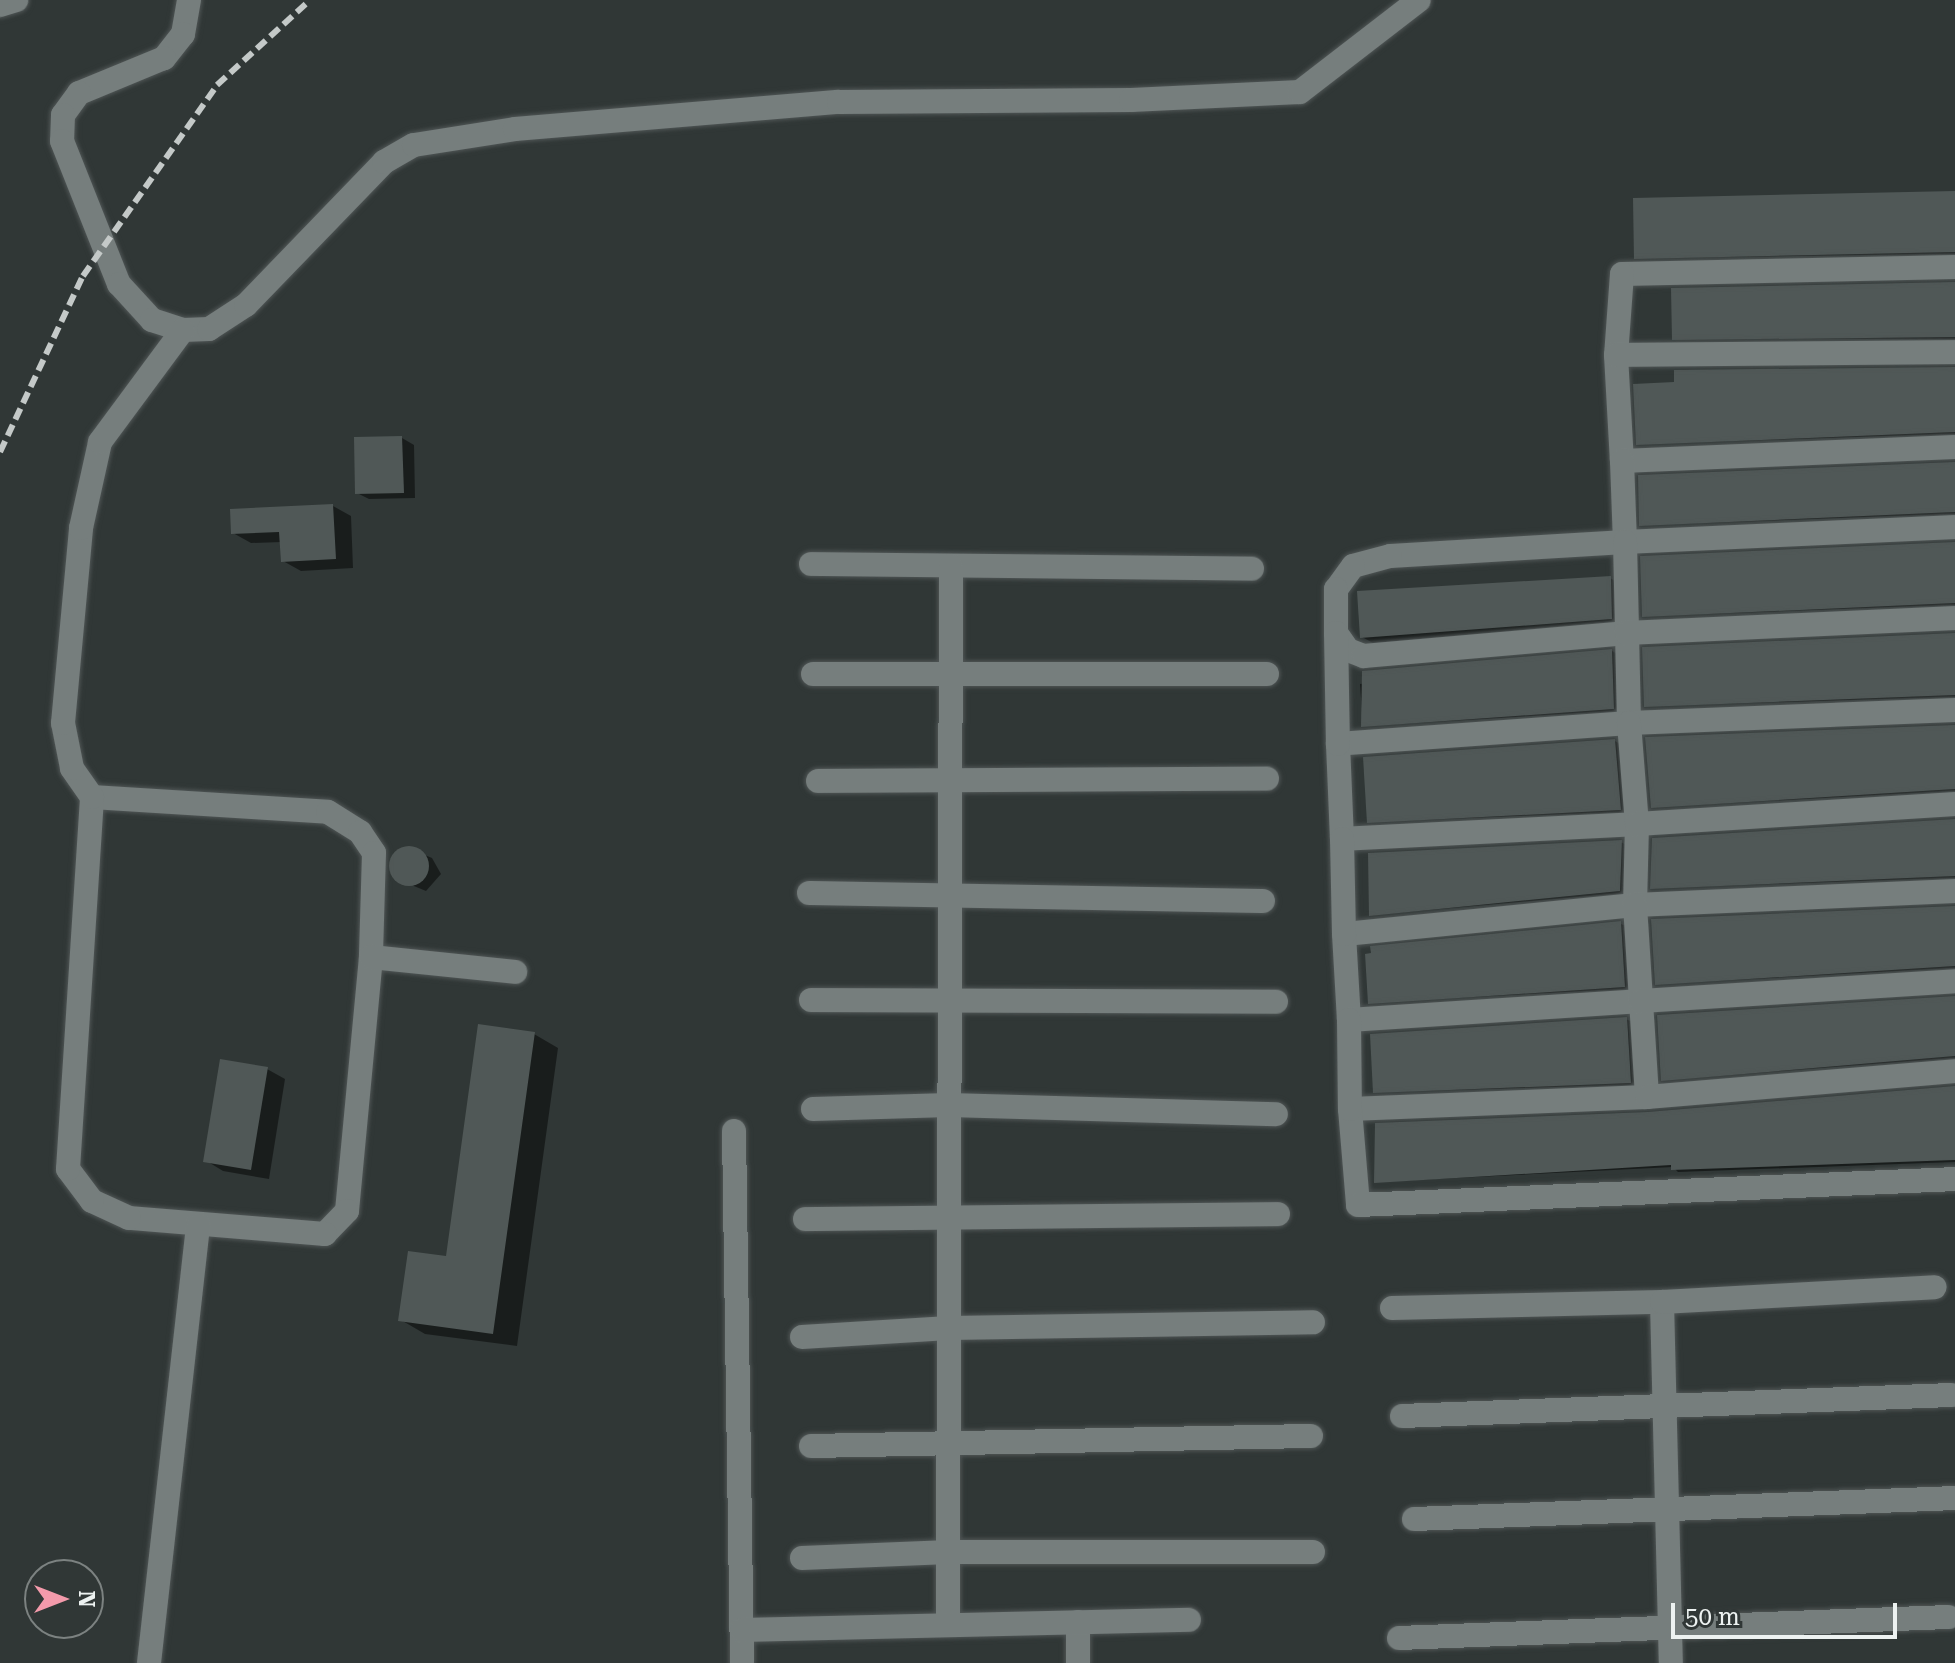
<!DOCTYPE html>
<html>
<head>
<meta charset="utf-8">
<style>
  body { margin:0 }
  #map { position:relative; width:1955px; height:1663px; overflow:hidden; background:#303736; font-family:"Roboto Serif",serif }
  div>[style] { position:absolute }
  .shadow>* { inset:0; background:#0007 }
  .building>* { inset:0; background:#505857 }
  .round { border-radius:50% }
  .roads { filter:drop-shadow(0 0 2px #4f5555) drop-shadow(0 0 2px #4f5555) }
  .minor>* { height:24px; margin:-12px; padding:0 12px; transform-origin:12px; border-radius:12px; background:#767e7d }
  .rail>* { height:6px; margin-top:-3px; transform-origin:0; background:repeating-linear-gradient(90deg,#c4c9c8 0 12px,transparent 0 18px) }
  span { translate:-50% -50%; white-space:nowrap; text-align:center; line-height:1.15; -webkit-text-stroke:6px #303736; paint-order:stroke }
  .north { position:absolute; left:24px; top:1559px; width:80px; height:80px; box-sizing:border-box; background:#303736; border:2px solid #7c8281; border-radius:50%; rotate:90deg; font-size:22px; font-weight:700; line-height:32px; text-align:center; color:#edf2f1 }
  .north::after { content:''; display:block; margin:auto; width:28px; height:36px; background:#f39aab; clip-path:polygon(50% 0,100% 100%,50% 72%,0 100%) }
  .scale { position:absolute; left:1671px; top:1603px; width:226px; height:36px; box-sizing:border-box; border:4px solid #edf2f1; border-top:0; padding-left:10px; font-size:24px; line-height:28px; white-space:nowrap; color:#edf2f1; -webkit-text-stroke:6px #303736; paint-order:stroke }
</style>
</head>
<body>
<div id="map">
  <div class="shadow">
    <i style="clip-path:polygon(1955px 193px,1955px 254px,1636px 258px)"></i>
    <i style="clip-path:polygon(1955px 284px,1955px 339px,1674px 338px)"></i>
    <i style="clip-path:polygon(1955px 369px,1955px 434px,1638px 444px)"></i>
    <i style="clip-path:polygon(402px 438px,414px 445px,415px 498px,369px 499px,357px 493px)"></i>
    <i style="clip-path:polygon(1955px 464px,1955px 514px,1641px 525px)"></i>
    <i style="clip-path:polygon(333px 506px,351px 516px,353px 568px,301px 571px,283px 561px,282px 542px,251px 543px,233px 533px)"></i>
    <i style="clip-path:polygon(1955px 544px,1955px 605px,1644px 616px)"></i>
    <i style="clip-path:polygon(1610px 578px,1615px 581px,1616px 621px,1373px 643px,1362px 637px)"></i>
    <i style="clip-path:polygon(1955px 635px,1955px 697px,1646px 706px)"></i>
    <i style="clip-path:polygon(1612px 651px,1617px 654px,1618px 711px,1363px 726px,1360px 684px)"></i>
    <i style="clip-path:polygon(1955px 727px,1955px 791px,1653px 807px)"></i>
    <i style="clip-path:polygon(1615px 741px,1620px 744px,1625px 812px,1369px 822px)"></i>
    <i style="clip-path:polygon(1955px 821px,1955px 878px,1652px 888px)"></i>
    <i style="clip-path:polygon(1621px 842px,1626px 845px,1625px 893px,1371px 915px)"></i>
    <i style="clip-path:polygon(408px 848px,432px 858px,441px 874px,426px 891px,397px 879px,391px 863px)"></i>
    <i style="clip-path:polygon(1955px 908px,1955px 968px,1657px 984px)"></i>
    <i style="clip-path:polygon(1621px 924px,1626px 926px,1630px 989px,1370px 1002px)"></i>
    <i style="clip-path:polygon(1955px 998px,1955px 1058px,1663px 1080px)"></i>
    <i style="clip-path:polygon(1626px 1019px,1632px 1022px,1636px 1085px,1375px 1092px)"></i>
    <i style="clip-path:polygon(534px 1034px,558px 1048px,517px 1346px,425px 1334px,401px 1320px,448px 1258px)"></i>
    <i style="clip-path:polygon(267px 1069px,285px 1079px,269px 1179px,223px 1171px,205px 1160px)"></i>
    <i style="clip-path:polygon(1955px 1088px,1955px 1162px,1678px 1172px,1673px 1167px,1376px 1182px,1648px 1114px)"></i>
  </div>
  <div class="building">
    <i style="clip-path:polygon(1955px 191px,1955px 252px,1634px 259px,1633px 198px)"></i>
    <i style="clip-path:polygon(1955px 282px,1955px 337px,1672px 340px,1671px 288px)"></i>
    <i style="clip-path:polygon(1955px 367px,1955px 432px,1636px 445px,1633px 384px,1674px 382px,1674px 370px)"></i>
    <i style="clip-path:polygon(402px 436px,404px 493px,355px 494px,354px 437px)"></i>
    <i style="clip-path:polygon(1955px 462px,1955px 512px,1639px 526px,1638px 475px)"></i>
    <i style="clip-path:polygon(333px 504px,336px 559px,281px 562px,279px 532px,231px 534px,230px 509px)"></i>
    <i style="clip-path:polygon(1955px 542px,1955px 603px,1642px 617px,1640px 556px)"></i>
    <i style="clip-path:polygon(1611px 576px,1612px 619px,1360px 638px,1357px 591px)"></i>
    <i style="clip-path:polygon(1955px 633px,1955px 695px,1644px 707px,1642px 647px)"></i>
    <i style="clip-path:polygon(1612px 649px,1614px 709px,1361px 727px,1362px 671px)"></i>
    <i style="clip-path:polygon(1955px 725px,1955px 789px,1651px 808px,1645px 737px)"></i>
    <i style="clip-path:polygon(1615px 739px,1621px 810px,1367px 823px,1363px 757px)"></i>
    <i style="clip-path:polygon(1955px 819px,1955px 876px,1650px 889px,1652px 838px)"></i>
    <i style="clip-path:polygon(1622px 840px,1620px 891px,1369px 916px,1368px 853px)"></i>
    <i class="round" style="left:389px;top:846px;width:40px;height:40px"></i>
    <i style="clip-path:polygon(1955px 906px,1955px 966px,1655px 985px,1651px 919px)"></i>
    <i style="clip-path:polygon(1621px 921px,1625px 987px,1368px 1004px,1365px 954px,1371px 953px,1370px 946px)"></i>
    <i style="clip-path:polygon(1955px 996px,1955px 1056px,1661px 1081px,1657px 1015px)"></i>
    <i style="clip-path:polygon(1627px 1017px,1631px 1083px,1373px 1093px,1370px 1034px)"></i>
    <i style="clip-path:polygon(478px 1024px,535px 1032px,493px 1334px,398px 1321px,408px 1251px,446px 1256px)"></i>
    <i style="clip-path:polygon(220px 1059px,268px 1067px,251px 1170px,203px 1162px)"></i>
    <i style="clip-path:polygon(1955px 1086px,1955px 1160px,1671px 1170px,1671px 1165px,1374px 1183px,1375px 1123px,1648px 1112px)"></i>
  </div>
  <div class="roads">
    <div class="minor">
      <i style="left:189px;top:0;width:35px;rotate:100deg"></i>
      <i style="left:183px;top:34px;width:31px;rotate:128deg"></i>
      <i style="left:164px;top:58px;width:92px;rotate:157.6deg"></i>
      <i style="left:79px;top:93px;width:27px;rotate:126deg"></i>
      <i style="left:63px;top:115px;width:26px;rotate:92deg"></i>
      <i style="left:62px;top:141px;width:154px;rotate:68.3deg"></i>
      <i style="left:119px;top:284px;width:49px;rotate:47.5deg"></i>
      <i style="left:152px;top:320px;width:33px;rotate:18deg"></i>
      <i style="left:183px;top:330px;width:26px;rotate:-2deg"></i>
      <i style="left:209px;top:329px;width:44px;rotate:-33deg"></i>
      <i style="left:246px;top:305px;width:199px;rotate:-46deg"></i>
      <i style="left:384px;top:162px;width:34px;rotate:-30deg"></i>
      <i style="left:414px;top:145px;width:102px;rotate:-9deg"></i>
      <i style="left:515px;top:129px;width:325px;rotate:-4.8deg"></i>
      <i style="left:839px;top:102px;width:292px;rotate:-0.4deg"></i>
      <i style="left:1131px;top:100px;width:169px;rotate:-2.7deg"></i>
      <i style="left:1300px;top:92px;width:150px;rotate:-37.7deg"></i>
      <i style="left:0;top:5px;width:17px;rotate:-17deg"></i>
      <i style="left:1955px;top:267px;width:333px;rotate:178.8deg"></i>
      <i style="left:1622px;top:274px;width:81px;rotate:94.2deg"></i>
      <i style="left:1616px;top:355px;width:106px;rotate:86.8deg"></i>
      <i style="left:1622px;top:461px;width:333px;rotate:-2.4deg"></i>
      <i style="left:1616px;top:355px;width:339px;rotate:-0.5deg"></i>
      <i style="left:1622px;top:461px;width:81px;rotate:87.9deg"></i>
      <i style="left:1625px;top:542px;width:235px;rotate:176.6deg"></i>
      <i style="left:1390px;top:556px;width:38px;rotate:165deg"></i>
      <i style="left:1353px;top:566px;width:29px;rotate:126deg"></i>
      <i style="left:1336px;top:589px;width:44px;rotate:90deg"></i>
      <i style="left:1336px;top:633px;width:21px;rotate:55deg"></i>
      <i style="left:1348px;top:650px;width:17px;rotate:21deg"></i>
      <i style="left:1364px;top:656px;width:264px;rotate:-5deg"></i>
      <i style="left:1627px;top:633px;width:90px;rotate:88.7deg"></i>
      <i style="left:1629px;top:723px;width:292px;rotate:175.9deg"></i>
      <i style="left:1338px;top:744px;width:95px;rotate:87.6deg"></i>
      <i style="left:1342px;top:839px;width:295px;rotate:-2.9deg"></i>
      <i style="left:1637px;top:824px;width:81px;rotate:91.4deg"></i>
      <i style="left:1635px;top:905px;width:292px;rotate:174.3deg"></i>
      <i style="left:1344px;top:934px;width:86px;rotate:86.7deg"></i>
      <i style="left:1349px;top:1020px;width:293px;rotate:-3.7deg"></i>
      <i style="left:1641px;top:1001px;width:96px;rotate:86.4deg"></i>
      <i style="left:1647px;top:1097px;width:297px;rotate:177.7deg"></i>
      <i style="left:1350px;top:1109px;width:96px;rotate:85.2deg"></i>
      <i style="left:1358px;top:1205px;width:598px;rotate:-2.49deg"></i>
      <i style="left:1955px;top:527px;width:330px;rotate:177.4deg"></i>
      <i style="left:1625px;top:542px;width:91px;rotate:88.7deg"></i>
      <i style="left:1627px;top:633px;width:328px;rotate:-2.6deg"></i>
      <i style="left:811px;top:564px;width:441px;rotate:0.6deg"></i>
      <i style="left:1336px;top:633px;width:111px;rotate:89deg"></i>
      <i style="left:813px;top:674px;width:454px"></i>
      <i style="left:1955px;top:710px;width:326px;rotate:177.7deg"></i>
      <i style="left:1629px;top:723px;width:101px;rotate:85.5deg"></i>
      <i style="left:1637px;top:824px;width:319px;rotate:-3.6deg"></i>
      <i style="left:818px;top:781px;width:449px;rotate:-0.3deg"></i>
      <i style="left:92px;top:797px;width:236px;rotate:3.6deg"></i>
      <i style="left:328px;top:812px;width:38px;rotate:32deg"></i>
      <i style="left:360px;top:832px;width:25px;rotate:56deg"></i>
      <i style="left:374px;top:853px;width:104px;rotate:91.7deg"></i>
      <i style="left:371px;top:957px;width:255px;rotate:95.4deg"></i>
      <i style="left:347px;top:1211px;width:32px;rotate:134deg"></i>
      <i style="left:325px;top:1234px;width:197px;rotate:-175.3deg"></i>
      <i style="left:129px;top:1218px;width:41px;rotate:-155.3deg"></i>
      <i style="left:92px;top:1201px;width:40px;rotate:-127deg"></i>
      <i style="left:68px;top:1169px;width:373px;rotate:-86.3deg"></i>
      <i style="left:92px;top:797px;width:35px;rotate:-125deg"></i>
      <i style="left:72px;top:768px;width:46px;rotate:-101.3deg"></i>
      <i style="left:63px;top:723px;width:196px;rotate:-84.7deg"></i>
      <i style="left:81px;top:528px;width:88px;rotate:-77.5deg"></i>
      <i style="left:100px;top:442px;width:139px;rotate:-53.5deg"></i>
      <i style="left:1342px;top:839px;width:95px;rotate:88.8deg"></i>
      <i style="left:1955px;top:891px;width:320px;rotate:177.5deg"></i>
      <i style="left:1635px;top:905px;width:96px;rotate:86.4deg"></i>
      <i style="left:1641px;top:1001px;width:315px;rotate:-3.6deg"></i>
      <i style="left:809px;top:893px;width:454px;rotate:1deg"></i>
      <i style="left:371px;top:957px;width:145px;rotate:5.9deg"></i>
      <i style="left:811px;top:1000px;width:465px;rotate:0.2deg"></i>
      <i style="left:1349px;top:1020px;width:89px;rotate:89.4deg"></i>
      <i style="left:1647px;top:1097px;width:309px;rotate:-4.8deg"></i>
      <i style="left:813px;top:1109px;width:136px;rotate:-1.7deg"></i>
      <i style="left:949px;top:1105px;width:327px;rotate:1.6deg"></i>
      <i style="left:734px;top:1131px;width:532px;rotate:89.14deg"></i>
      <i style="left:805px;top:1219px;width:473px;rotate:-0.6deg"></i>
      <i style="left:1662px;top:1302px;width:361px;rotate:88.6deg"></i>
      <i style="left:1392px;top:1308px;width:270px;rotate:-1.3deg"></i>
      <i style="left:1662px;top:1302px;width:273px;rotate:-3.1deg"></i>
      <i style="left:802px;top:1337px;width:147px;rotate:-3.5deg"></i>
      <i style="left:949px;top:1328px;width:364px;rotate:-0.9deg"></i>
      <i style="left:1402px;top:1416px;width:550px;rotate:-2.19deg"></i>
      <i style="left:811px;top:1446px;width:500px;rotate:-1.15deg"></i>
      <i style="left:1414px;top:1519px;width:541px;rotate:-2.22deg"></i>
      <i style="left:802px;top:1558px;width:147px;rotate:-2.3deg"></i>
      <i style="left:949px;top:1552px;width:364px"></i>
      <i style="left:1078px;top:1622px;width:41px;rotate:90deg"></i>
      <i style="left:948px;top:1625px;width:1059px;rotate:-89.84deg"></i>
      <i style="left:742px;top:1630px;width:447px;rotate:-1.3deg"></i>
      <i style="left:1399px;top:1638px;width:550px;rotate:-2.19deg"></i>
      <i style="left:149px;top:1663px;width:440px;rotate:-83.6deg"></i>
    </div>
  </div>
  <div class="rail">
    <i style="left:0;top:452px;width:195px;rotate:-64.8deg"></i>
    <i style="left:83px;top:276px;width:233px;rotate:-54.9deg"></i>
    <i style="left:217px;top:85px;width:126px;rotate:-42.4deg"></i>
  </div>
  <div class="north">N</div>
  <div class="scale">50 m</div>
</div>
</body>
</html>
